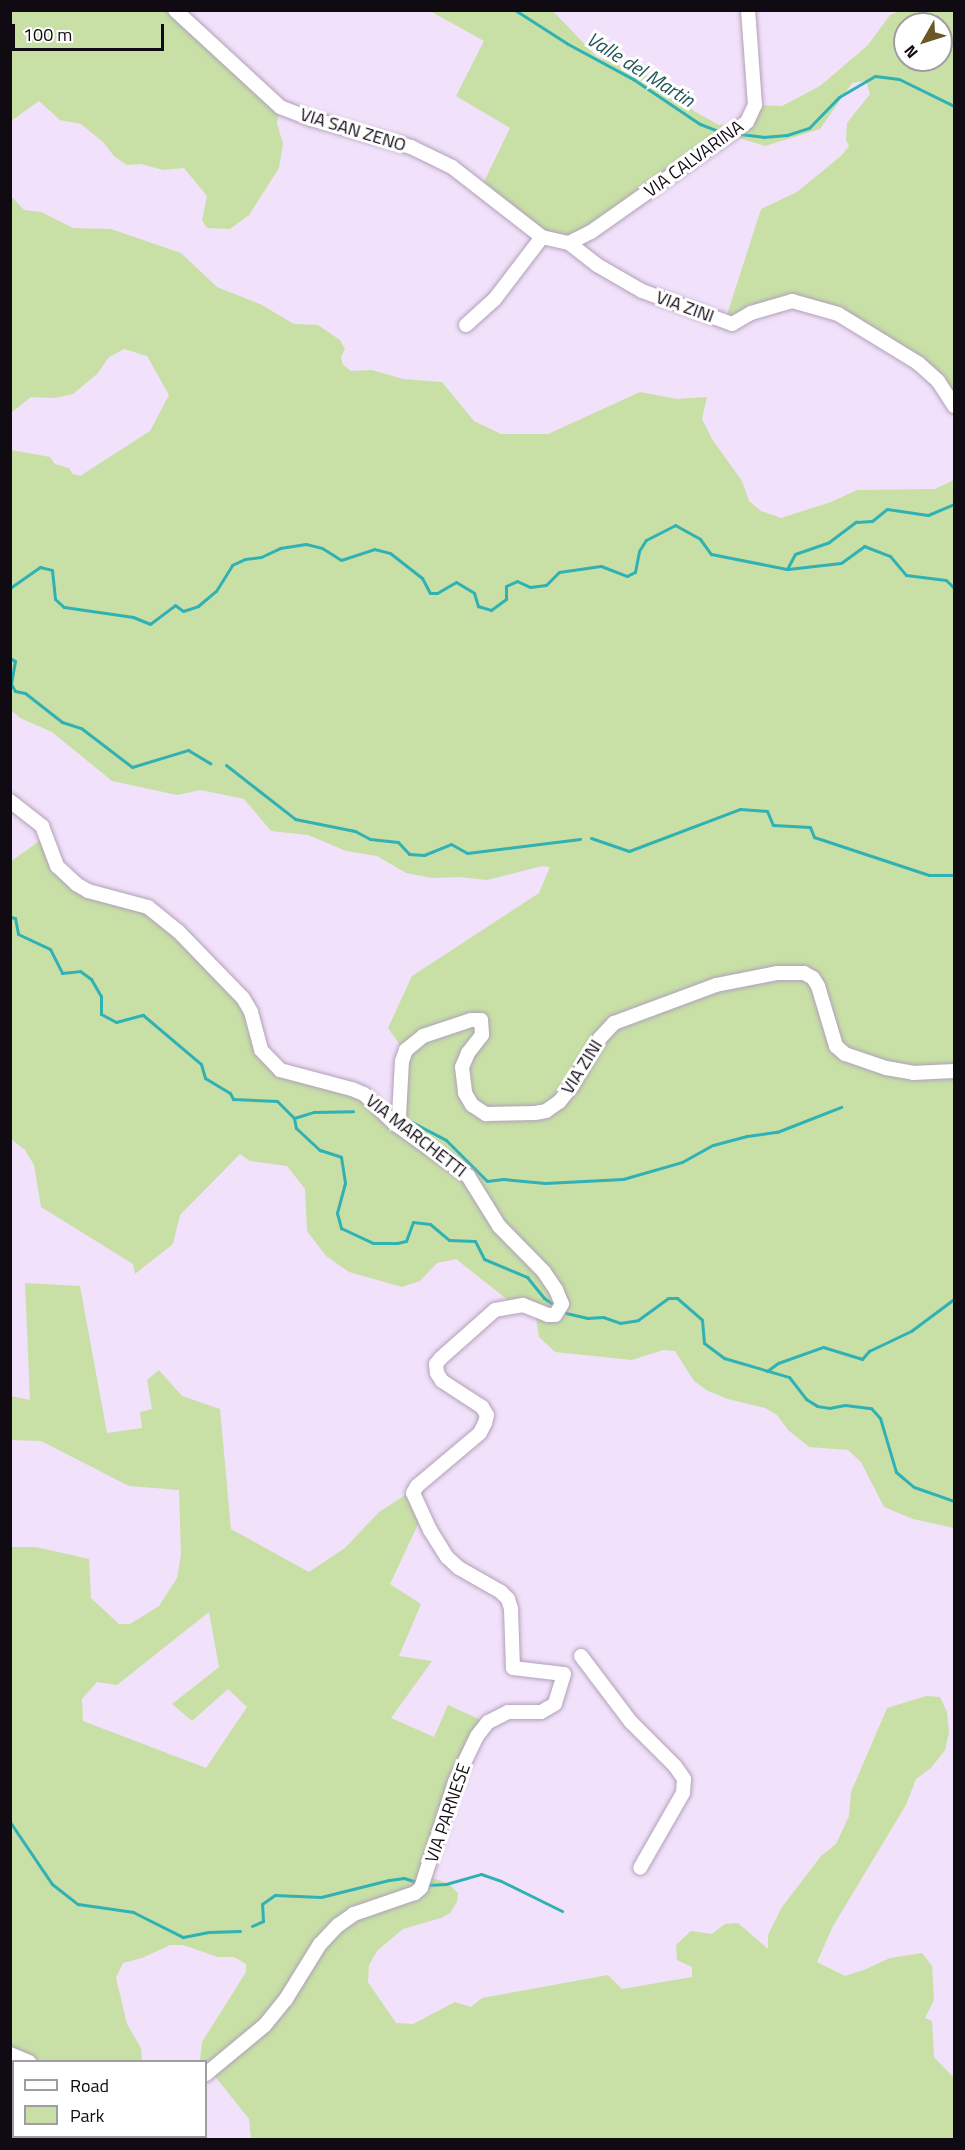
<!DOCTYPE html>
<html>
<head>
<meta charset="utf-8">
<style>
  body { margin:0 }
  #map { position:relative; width:965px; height:2150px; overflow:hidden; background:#f2e1fa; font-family:"Titillium Web",sans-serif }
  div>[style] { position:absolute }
  .green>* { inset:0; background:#c8e0a6 }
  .stream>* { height:3px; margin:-1.5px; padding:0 1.5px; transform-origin:1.5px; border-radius:1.5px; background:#30b1b4 }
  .roads { filter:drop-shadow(0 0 2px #b0a1b8) drop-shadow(0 0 2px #b0a1b8) }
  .minor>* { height:14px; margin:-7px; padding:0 7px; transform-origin:7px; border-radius:7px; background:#fff }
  span { translate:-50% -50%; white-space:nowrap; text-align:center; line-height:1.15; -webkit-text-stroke:6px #fff; paint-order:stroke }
  .street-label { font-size:18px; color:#100b13 }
  .water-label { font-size:20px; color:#235758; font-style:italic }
  .frame { position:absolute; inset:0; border:12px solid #100b13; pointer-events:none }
  .legend { position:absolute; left:12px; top:2060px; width:195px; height:78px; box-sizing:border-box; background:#fff; border:2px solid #9f9da1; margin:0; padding:8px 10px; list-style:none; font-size:18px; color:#100b13 }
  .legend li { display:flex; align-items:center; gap:12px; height:30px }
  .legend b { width:30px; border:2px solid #9f9da1 }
  .north { position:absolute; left:893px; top:12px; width:60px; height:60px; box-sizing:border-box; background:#fff; border:2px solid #9f9da1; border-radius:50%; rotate:231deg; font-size:16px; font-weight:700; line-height:24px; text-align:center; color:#100b13 }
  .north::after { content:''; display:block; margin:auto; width:21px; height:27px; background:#6b5827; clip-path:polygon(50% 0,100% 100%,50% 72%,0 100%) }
  .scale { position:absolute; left:12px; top:24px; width:152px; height:27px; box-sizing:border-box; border:3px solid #100b13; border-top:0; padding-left:8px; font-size:18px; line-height:21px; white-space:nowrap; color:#100b13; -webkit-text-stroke:4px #fff; paint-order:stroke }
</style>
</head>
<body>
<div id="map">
  <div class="green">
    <i style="clip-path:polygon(11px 11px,175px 11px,280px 107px,277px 123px,283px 144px,279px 168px,249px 215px,230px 229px,207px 228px,202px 220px,207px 196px,184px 168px,163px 170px,141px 164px,127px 165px,114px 156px,103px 142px,81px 124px,60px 120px,39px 101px,11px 121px)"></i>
    <i style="clip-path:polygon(evenodd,430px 11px,553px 11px,597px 57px,664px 81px,694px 111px,719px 125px,747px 122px,755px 105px,782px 106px,820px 86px,868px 45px,890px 15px,899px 11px,954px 11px,954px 410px,938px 383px,906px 357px,803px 303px,725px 321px,761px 209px,797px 192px,842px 155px,849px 146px,846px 140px,847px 123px,870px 94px,866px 81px,852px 83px,820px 129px,765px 146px,730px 135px,569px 243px,542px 237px,480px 190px,510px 128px,456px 96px,484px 41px,430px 11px,905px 24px,941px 24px,941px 60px,905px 60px,905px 24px)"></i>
    <i style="clip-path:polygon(10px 195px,24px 210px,41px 212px,73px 228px,111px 229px,181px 253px,217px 287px,260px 304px,294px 324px,318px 325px,340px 340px,345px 349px,341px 357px,343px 365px,351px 371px,372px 370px,403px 379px,442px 382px,474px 421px,501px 434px,548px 434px,640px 392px,677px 399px,707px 397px,702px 419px,712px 439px,742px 481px,749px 501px,761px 511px,781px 518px,831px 502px,857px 490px,935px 489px,954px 480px,954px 1528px,913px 1519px,884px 1507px,861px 1462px,848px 1450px,809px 1447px,788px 1430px,777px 1415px,765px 1408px,728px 1399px,708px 1391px,694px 1381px,675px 1351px,663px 1350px,632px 1360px,555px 1352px,539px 1337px,535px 1310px,514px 1305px,456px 1259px,437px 1263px,420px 1281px,402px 1287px,349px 1272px,326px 1256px,307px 1231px,305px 1189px,287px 1166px,250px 1161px,240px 1154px,180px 1215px,173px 1244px,135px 1274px,133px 1264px,41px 1207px,34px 1165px,25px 1150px,11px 1139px,10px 954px,13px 949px,10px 945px,10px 862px,45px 837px,60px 872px,152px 911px,240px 997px,268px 1062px,340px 1086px,395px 1122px,402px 1048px,388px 1028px,412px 976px,539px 893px,550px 867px,542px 866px,487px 880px,459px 877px,432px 878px,406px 873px,377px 856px,346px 851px,308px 835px,271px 831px,244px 799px,201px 790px,177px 795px,112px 781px,52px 732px,20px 718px,11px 710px,11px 450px,50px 457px,55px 464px,69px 468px,73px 474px,80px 476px,150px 431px,169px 395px,147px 356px,124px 349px,109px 357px,97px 374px,73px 394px,55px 398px,31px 397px,11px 413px)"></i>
    <i style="clip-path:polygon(evenodd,25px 1283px,80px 1286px,107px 1433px,142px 1428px,140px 1412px,152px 1409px,147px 1380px,159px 1370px,182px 1396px,220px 1409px,231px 1529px,309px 1572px,345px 1548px,379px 1512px,413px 1490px,421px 1518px,390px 1584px,421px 1604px,399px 1656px,432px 1661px,391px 1718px,434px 1737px,448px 1705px,483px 1721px,425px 1875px,449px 1884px,458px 1893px,457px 1902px,450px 1913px,441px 1918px,403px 1929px,377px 1951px,369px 1965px,368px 1982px,396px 2023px,413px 2024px,455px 2002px,471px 2007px,482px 1998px,608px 1975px,622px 1989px,692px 1977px,692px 1967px,677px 1960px,676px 1945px,691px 1931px,712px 1934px,725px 1924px,738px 1923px,768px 1949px,768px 1935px,782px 1907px,821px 1856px,836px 1844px,849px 1816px,851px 1792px,887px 1708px,926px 1696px,940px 1697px,947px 1712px,949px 1733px,945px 1750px,931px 1768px,916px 1779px,906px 1805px,833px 1926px,817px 1962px,845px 1976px,866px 1969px,890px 1958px,922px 1953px,932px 1966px,934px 2000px,925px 2018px,932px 2021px,934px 2057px,954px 2078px,954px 2139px,251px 2139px,249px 2119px,206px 2065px,206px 2062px,200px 2060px,202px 2042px,246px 1972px,246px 1964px,234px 1957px,218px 1957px,183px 1945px,170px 1945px,142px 1958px,123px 1963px,116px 1978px,127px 2024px,141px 2048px,142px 2061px,23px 2062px,11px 2056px,11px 1547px,36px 1547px,89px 1559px,91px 1598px,119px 1624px,130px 1624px,159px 1606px,177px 1578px,181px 1554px,179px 1490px,129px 1486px,41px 1441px,11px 1440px,11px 1396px,30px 1400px,25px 1283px,209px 1612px,219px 1667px,172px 1704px,192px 1721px,228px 1689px,247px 1707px,206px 1768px,83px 1721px,82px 1699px,97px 1682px,117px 1685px,209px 1612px)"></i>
  </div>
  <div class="stream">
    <i style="left:515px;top:10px;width:63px;rotate:32.7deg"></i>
    <i style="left:568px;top:44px;width:74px;rotate:28.3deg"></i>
    <i style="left:633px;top:79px;width:81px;rotate:33.9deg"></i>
    <i style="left:700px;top:124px;width:22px;rotate:21deg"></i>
    <i style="left:740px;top:134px;width:23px;rotate:7deg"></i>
    <i style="left:763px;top:137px;width:24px;rotate:-5deg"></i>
    <i style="left:787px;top:135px;width:23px;rotate:-18deg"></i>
    <i style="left:809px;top:128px;width:43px;rotate:-45.9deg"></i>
    <i style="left:839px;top:97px;width:42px;rotate:-30.3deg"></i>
    <i style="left:875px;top:76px;width:24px;rotate:7deg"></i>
    <i style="left:899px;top:79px;width:61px;rotate:26.1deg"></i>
    <i style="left:788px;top:569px;width:53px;rotate:-6.5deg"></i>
    <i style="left:841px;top:563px;width:29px;rotate:-36deg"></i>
    <i style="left:864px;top:546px;width:28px;rotate:21deg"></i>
    <i style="left:890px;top:556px;width:25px;rotate:50deg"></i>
    <i style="left:906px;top:575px;width:40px;rotate:7.1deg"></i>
    <i style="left:946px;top:580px;width:11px;rotate:45deg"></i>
    <i style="left:10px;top:588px;width:37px;rotate:-35deg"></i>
    <i style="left:40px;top:567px;width:12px;rotate:14deg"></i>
    <i style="left:52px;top:570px;width:29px;rotate:84deg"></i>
    <i style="left:55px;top:599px;width:12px;rotate:42deg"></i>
    <i style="left:64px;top:607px;width:70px;rotate:8.2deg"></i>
    <i style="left:133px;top:617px;width:18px;rotate:22deg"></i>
    <i style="left:150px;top:624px;width:31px;rotate:-37deg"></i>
    <i style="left:175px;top:605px;width:10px;rotate:37deg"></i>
    <i style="left:183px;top:611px;width:16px;rotate:-18deg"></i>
    <i style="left:198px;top:606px;width:23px;rotate:-40deg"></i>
    <i style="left:216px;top:591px;width:31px;rotate:-58deg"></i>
    <i style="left:232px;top:565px;width:14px;rotate:-25deg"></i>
    <i style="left:245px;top:559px;width:16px;rotate:-7deg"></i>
    <i style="left:261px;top:557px;width:21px;rotate:-25deg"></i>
    <i style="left:280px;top:548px;width:26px;rotate:-9deg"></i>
    <i style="left:306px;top:544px;width:16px;rotate:14deg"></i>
    <i style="left:322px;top:548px;width:22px;rotate:32deg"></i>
    <i style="left:341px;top:560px;width:35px;rotate:-18deg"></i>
    <i style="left:374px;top:549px;width:16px;rotate:14deg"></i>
    <i style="left:390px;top:553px;width:41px;rotate:38deg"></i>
    <i style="left:422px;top:578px;width:17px;rotate:62deg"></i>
    <i style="left:430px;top:593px;width:7px"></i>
    <i style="left:437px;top:593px;width:22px;rotate:-30deg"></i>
    <i style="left:456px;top:582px;width:21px;rotate:31deg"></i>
    <i style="left:474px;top:593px;width:14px;rotate:73deg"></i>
    <i style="left:478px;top:606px;width:14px;rotate:17deg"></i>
    <i style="left:491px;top:610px;width:19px;rotate:-36deg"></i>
    <i style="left:506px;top:599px;width:13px;rotate:-90deg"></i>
    <i style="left:506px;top:586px;width:12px;rotate:-24deg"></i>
    <i style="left:517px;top:581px;width:14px;rotate:25deg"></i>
    <i style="left:530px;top:587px;width:16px;rotate:-7deg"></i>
    <i style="left:546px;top:585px;width:18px;rotate:-45deg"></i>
    <i style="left:559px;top:572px;width:42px;rotate:-8.1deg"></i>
    <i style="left:601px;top:566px;width:28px;rotate:21deg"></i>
    <i style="left:627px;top:576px;width:9px;rotate:-27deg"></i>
    <i style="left:635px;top:572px;width:21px;rotate:-79deg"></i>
    <i style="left:639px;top:551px;width:13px;rotate:-58deg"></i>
    <i style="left:646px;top:540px;width:33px;rotate:-27deg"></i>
    <i style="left:675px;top:525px;width:29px;rotate:29deg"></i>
    <i style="left:700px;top:539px;width:19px;rotate:54deg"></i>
    <i style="left:711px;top:554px;width:77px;rotate:11.2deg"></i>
    <i style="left:787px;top:569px;width:17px;rotate:-62deg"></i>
    <i style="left:795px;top:554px;width:36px;rotate:-19deg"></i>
    <i style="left:829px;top:542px;width:34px;rotate:-37deg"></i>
    <i style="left:856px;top:522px;width:16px;rotate:-4deg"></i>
    <i style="left:872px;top:521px;width:19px;rotate:-39deg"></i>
    <i style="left:887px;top:509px;width:41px;rotate:8.3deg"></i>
    <i style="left:928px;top:515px;width:28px;rotate:-23deg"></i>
    <i style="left:10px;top:658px;width:6px;rotate:31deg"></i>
    <i style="left:15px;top:661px;width:23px;rotate:100deg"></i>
    <i style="left:11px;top:684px;width:8px;rotate:60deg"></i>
    <i style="left:15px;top:691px;width:10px;rotate:11deg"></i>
    <i style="left:25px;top:693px;width:47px;rotate:38.1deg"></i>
    <i style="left:62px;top:722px;width:20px;rotate:18deg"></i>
    <i style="left:81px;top:728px;width:64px;rotate:37.4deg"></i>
    <i style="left:132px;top:767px;width:59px;rotate:-16.9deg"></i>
    <i style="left:188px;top:750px;width:26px;rotate:31deg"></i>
    <i style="left:226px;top:765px;width:88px;rotate:38deg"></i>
    <i style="left:295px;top:819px;width:61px;rotate:11.3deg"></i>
    <i style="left:355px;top:831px;width:17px;rotate:28deg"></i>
    <i style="left:370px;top:839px;width:28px;rotate:6deg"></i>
    <i style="left:398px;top:842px;width:16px;rotate:47deg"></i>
    <i style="left:409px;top:854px;width:15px;rotate:4deg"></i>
    <i style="left:424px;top:855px;width:29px;rotate:-22deg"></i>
    <i style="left:451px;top:844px;width:18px;rotate:29deg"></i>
    <i style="left:467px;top:853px;width:114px;rotate:-7.1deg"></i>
    <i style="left:591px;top:838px;width:40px;rotate:18.9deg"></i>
    <i style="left:629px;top:851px;width:119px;rotate:-20.7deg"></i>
    <i style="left:740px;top:809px;width:27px;rotate:4deg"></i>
    <i style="left:767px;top:811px;width:15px;rotate:67deg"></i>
    <i style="left:773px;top:825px;width:37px;rotate:3deg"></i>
    <i style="left:810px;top:827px;width:11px;rotate:68deg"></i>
    <i style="left:814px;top:837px;width:121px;rotate:18.3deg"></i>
    <i style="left:929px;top:875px;width:25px"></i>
    <i style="left:10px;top:917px;width:5px;rotate:11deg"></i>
    <i style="left:15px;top:918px;width:16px;rotate:79deg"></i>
    <i style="left:18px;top:934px;width:35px;rotate:25deg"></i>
    <i style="left:50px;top:949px;width:27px;rotate:63deg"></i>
    <i style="left:62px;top:973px;width:18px;rotate:-6deg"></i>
    <i style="left:80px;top:971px;width:14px;rotate:36deg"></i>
    <i style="left:91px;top:979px;width:20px;rotate:60deg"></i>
    <i style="left:101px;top:996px;width:18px;rotate:90deg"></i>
    <i style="left:101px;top:1014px;width:17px;rotate:28deg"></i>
    <i style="left:116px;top:1022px;width:28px;rotate:-15deg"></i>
    <i style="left:143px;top:1015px;width:76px;rotate:40.2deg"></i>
    <i style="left:201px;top:1064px;width:15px;rotate:74deg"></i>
    <i style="left:205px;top:1078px;width:29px;rotate:31deg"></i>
    <i style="left:230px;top:1093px;width:7px;rotate:63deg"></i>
    <i style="left:233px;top:1099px;width:44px;rotate:2.6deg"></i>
    <i style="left:277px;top:1101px;width:24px;rotate:45deg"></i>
    <i style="left:294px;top:1118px;width:10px;rotate:79deg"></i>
    <i style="left:296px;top:1128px;width:33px;rotate:43deg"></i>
    <i style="left:320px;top:1150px;width:22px;rotate:18deg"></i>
    <i style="left:341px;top:1157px;width:26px;rotate:81deg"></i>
    <i style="left:345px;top:1183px;width:31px;rotate:105deg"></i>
    <i style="left:337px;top:1213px;width:16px;rotate:75deg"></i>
    <i style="left:341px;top:1228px;width:35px;rotate:25deg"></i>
    <i style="left:373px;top:1243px;width:24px"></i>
    <i style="left:397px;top:1243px;width:9px;rotate:-13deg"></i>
    <i style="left:406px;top:1241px;width:20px;rotate:-70deg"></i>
    <i style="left:413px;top:1222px;width:17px;rotate:7deg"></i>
    <i style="left:430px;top:1224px;width:25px;rotate:40deg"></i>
    <i style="left:449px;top:1240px;width:26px;rotate:2deg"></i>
    <i style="left:475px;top:1241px;width:20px;rotate:63deg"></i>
    <i style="left:484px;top:1259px;width:47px;rotate:22.7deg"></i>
    <i style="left:527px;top:1277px;width:27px;rotate:51deg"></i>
    <i style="left:544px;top:1298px;width:12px;rotate:35deg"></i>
    <i style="left:294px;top:1118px;width:21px;rotate:-17deg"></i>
    <i style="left:314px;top:1112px;width:39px;rotate:-1deg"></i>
    <i style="left:406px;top:1119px;width:45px;rotate:27.7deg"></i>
    <i style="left:446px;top:1140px;width:58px;rotate:45deg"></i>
    <i style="left:487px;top:1181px;width:16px;rotate:-7deg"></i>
    <i style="left:503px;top:1179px;width:42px;rotate:5.4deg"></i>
    <i style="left:545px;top:1183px;width:78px;rotate:-2.9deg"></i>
    <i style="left:623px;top:1179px;width:61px;rotate:-16.1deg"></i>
    <i style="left:682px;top:1162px;width:35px;rotate:-29deg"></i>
    <i style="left:713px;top:1145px;width:35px;rotate:-15deg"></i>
    <i style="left:747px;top:1136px;width:30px;rotate:-8deg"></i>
    <i style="left:777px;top:1132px;width:69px;rotate:-21.3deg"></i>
    <i style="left:566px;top:1313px;width:22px;rotate:13deg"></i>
    <i style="left:587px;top:1318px;width:16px;rotate:-4deg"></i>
    <i style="left:603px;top:1317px;width:18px;rotate:19deg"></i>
    <i style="left:620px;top:1323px;width:18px;rotate:-9deg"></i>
    <i style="left:638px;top:1320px;width:37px;rotate:-36deg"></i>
    <i style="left:668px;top:1298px;width:9px"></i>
    <i style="left:677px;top:1298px;width:33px;rotate:41deg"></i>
    <i style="left:702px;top:1320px;width:23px;rotate:85deg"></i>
    <i style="left:704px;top:1343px;width:25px;rotate:37deg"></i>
    <i style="left:724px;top:1358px;width:68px;rotate:16.3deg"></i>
    <i style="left:789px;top:1377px;width:28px;rotate:52deg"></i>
    <i style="left:806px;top:1399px;width:13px;rotate:32deg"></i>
    <i style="left:817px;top:1406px;width:12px;rotate:9deg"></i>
    <i style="left:829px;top:1408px;width:16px;rotate:-11deg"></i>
    <i style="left:845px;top:1405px;width:26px;rotate:7deg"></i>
    <i style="left:871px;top:1408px;width:13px;rotate:48deg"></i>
    <i style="left:880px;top:1418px;width:56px;rotate:73.5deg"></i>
    <i style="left:896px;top:1472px;width:23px;rotate:40deg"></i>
    <i style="left:914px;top:1487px;width:42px;rotate:19.3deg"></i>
    <i style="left:767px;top:1371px;width:14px;rotate:-36deg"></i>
    <i style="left:778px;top:1363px;width:48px;rotate:-19.6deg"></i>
    <i style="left:823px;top:1347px;width:41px;rotate:17.1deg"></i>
    <i style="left:862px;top:1359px;width:11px;rotate:-49deg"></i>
    <i style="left:869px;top:1351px;width:47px;rotate:-25.5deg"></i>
    <i style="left:911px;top:1331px;width:54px;rotate:-36.7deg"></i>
    <i style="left:10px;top:1822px;width:75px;rotate:55.9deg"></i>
    <i style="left:52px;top:1884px;width:33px;rotate:38deg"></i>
    <i style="left:78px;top:1904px;width:56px;rotate:8.3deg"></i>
    <i style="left:133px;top:1912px;width:56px;rotate:26.6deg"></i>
    <i style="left:183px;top:1937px;width:26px;rotate:-11deg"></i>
    <i style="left:209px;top:1932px;width:31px;rotate:-2deg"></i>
    <i style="left:427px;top:1885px;width:19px;rotate:-3deg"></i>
    <i style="left:446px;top:1884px;width:36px;rotate:-16deg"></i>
    <i style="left:481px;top:1874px;width:21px;rotate:19deg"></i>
    <i style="left:501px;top:1881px;width:68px;rotate:26.2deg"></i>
    <i style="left:252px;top:1926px;width:12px;rotate:-24deg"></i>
    <i style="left:263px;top:1921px;width:17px;rotate:-93deg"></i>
    <i style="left:262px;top:1904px;width:16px;rotate:-35deg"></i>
    <i style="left:275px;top:1895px;width:46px;rotate:2.5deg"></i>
    <i style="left:321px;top:1897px;width:70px;rotate:-14deg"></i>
    <i style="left:389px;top:1880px;width:15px;rotate:-8deg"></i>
    <i style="left:404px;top:1878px;width:13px;rotate:18deg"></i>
  </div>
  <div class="roads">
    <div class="minor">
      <i style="left:175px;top:10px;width:143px;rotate:42.7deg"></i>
      <i style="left:280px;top:107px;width:34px;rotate:21deg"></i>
      <i style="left:312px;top:119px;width:103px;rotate:15.8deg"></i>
      <i style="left:411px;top:147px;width:46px;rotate:26deg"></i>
      <i style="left:452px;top:167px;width:114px;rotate:37.9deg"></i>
      <i style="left:542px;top:237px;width:28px;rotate:13deg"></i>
      <i style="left:569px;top:243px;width:25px;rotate:-27deg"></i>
      <i style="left:591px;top:232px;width:191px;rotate:-35.2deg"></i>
      <i style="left:747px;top:122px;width:19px;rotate:-65deg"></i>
      <i style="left:755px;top:105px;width:95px;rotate:-94.2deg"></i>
      <i style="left:569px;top:243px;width:36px;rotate:38deg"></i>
      <i style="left:597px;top:265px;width:52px;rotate:30deg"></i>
      <i style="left:642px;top:291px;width:96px;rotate:20.1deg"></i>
      <i style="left:732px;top:324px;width:22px;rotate:-30deg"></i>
      <i style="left:751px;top:313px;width:43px;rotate:-16.3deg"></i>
      <i style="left:792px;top:301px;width:48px;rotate:15.8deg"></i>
      <i style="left:838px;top:314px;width:94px;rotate:31.5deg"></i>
      <i style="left:918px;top:363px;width:27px;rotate:42deg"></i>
      <i style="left:938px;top:381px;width:30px;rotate:57deg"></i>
      <i style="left:466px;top:325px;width:38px;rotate:-42deg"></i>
      <i style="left:494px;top:300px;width:79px;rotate:-52.7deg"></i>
      <i style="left:10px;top:801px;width:41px;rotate:38deg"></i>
      <i style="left:42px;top:826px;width:43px;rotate:69.4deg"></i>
      <i style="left:57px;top:866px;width:26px;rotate:43deg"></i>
      <i style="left:76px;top:884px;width:14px;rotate:30deg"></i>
      <i style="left:88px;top:891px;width:62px;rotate:14.9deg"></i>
      <i style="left:148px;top:907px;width:38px;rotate:39deg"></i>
      <i style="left:178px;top:931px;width:93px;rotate:45.9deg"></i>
      <i style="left:243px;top:998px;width:16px;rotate:60deg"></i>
      <i style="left:251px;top:1012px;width:39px;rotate:75deg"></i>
      <i style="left:261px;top:1050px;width:28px;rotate:46deg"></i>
      <i style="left:280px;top:1070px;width:74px;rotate:14.8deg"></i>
      <i style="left:352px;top:1089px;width:13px;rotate:23deg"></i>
      <i style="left:364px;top:1094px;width:42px;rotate:44deg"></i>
      <i style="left:394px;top:1123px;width:91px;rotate:35.6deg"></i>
      <i style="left:468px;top:1176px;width:59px;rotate:58.2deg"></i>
      <i style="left:499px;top:1226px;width:64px;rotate:45.6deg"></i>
      <i style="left:544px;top:1272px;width:22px;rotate:56deg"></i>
      <i style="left:556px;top:1290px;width:15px;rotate:67deg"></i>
      <i style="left:562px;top:1304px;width:13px;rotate:122deg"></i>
      <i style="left:555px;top:1315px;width:7px;rotate:180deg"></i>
      <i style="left:548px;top:1315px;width:27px;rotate:-158deg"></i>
      <i style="left:523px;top:1305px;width:28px;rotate:170deg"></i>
      <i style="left:495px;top:1310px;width:72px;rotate:138.4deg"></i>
      <i style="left:441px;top:1358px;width:8px;rotate:130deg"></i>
      <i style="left:436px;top:1364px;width:9px;rotate:84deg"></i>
      <i style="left:437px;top:1373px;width:9px;rotate:58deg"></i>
      <i style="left:442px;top:1381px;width:48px;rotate:33deg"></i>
      <i style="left:482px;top:1407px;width:9px;rotate:58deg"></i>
      <i style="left:487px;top:1415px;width:8px;rotate:104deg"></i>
      <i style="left:485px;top:1423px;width:11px;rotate:117deg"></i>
      <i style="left:480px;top:1433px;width:82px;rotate:139.9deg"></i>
      <i style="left:417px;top:1486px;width:8px;rotate:120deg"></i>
      <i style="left:413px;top:1493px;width:41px;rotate:65.3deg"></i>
      <i style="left:430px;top:1530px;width:32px;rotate:58deg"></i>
      <i style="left:447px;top:1557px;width:16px;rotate:43deg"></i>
      <i style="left:459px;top:1568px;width:48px;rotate:29.7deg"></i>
      <i style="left:501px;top:1592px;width:10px;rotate:45deg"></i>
      <i style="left:508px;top:1599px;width:10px;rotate:73deg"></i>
      <i style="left:511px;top:1609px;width:59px;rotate:88.1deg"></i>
      <i style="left:513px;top:1668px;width:51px;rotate:6.7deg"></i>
      <i style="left:564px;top:1674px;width:31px;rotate:107deg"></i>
      <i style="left:555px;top:1704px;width:16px;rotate:150deg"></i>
      <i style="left:541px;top:1712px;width:33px;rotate:180deg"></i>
      <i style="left:508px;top:1712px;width:22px;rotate:153deg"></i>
      <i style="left:488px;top:1722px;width:18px;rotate:128deg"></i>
      <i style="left:477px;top:1736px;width:51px;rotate:115.6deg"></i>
      <i style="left:455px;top:1782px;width:111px;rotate:107.8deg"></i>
      <i style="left:421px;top:1888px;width:8px;rotate:140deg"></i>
      <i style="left:415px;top:1893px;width:65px;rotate:161deg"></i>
      <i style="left:354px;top:1914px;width:19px;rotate:145deg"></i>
      <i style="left:338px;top:1925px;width:26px;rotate:133deg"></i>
      <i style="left:320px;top:1944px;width:65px;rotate:121.7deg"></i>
      <i style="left:286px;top:1999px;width:33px;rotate:129deg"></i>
      <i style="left:265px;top:2025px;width:77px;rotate:140.3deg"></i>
      <i style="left:394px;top:1123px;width:9px;rotate:-54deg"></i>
      <i style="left:399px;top:1116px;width:55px;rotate:-86.9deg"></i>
      <i style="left:402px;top:1061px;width:12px;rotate:-70deg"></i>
      <i style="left:406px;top:1050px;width:22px;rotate:-39deg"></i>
      <i style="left:423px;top:1036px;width:51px;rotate:-18.4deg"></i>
      <i style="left:471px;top:1020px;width:10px"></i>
      <i style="left:481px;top:1020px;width:15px;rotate:86deg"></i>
      <i style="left:482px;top:1035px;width:23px;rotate:128deg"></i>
      <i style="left:468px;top:1053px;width:15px;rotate:113deg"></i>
      <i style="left:462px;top:1067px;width:26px;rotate:83deg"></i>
      <i style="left:465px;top:1093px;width:14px;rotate:60deg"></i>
      <i style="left:472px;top:1105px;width:17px;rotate:33deg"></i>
      <i style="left:486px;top:1114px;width:49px;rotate:-1.2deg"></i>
      <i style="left:535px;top:1113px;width:11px;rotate:-10deg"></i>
      <i style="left:546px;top:1111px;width:16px;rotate:-35deg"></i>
      <i style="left:559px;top:1102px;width:21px;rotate:-51deg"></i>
      <i style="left:572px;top:1086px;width:56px;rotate:-59.7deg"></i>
      <i style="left:600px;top:1038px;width:21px;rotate:-47deg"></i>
      <i style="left:614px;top:1023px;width:109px;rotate:-20.4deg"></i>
      <i style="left:716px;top:985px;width:63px;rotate:-11deg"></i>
      <i style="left:778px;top:973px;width:26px"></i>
      <i style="left:804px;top:973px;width:10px;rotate:29deg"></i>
      <i style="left:813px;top:978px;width:9px;rotate:58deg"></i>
      <i style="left:818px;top:986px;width:63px;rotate:73.3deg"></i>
      <i style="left:836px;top:1046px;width:12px;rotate:42deg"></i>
      <i style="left:845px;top:1054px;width:43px;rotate:18.9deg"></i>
      <i style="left:886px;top:1068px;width:27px;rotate:10deg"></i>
      <i style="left:913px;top:1073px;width:41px;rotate:-2.8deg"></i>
      <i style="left:581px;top:1656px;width:83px;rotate:52.9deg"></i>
      <i style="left:631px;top:1722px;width:62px;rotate:45deg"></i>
      <i style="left:675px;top:1766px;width:16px;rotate:55deg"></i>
      <i style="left:684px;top:1779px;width:14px;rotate:94deg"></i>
      <i style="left:683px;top:1793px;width:86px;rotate:119.8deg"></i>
      <i style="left:10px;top:2054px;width:21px;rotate:23deg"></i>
    </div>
  </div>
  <div class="street-label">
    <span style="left:353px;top:130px;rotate:17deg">VIA SAN ZENO</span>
    <span style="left:694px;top:159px;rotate:-36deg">VIA CALVARINA</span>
    <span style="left:685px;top:307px;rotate:20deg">VIA ZINI</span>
    <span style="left:582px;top:1067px;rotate:-58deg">VIA ZINI</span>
    <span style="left:416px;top:1136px;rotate:38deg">VIA MARCHETTI</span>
    <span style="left:448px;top:1813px;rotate:-71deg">VIA PARNESE</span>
  </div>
  <div class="water-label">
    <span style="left:641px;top:69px;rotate:32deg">Valle del Martin</span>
  </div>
  <div class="frame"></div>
  <ul class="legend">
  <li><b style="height:8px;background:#fff"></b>Road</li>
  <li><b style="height:16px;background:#c8e0a6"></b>Park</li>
  </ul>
  <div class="north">N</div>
  <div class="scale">100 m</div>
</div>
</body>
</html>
